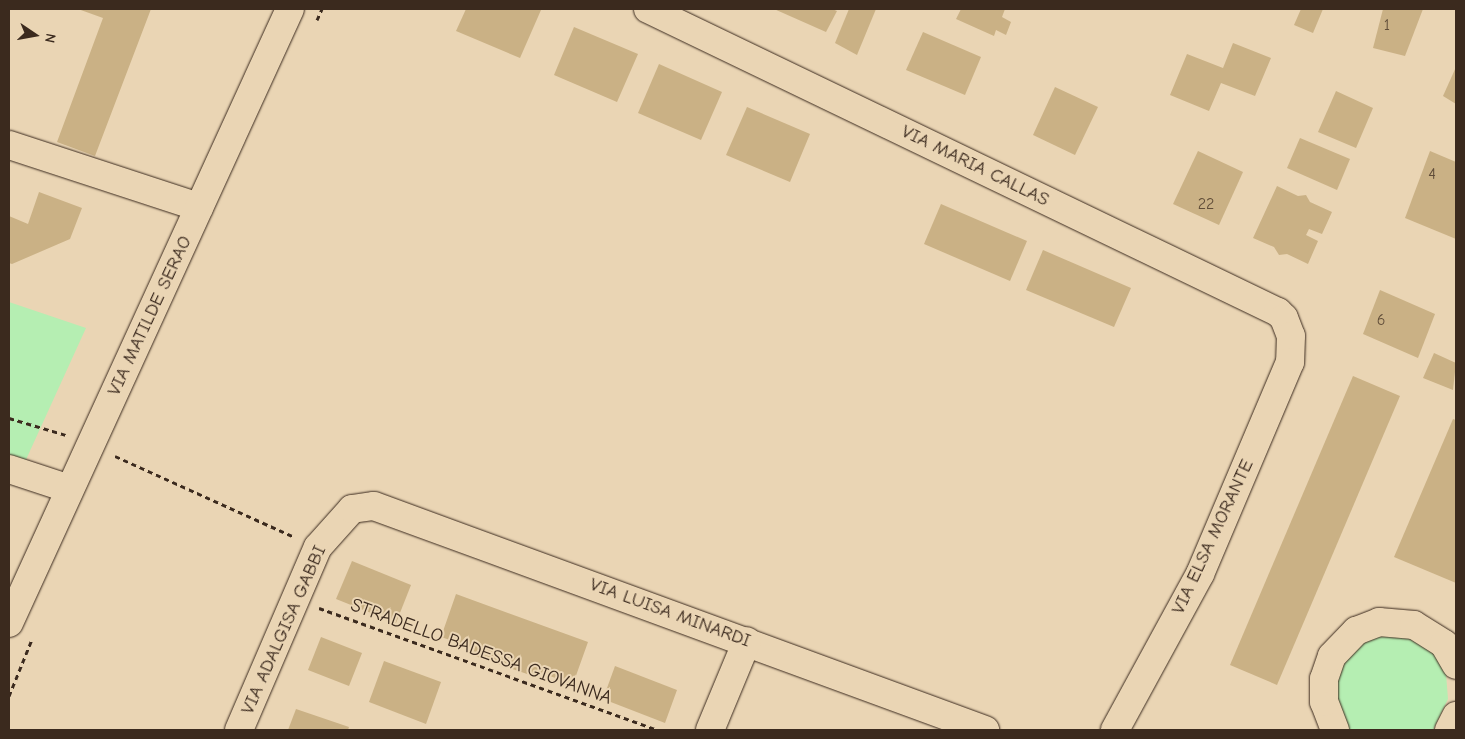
<!DOCTYPE html>
<html>
<head>
<meta charset="utf-8">
<style>
  body { margin:0 }
  #map { position:relative; width:1465px; height:739px; overflow:hidden; background:#ead5b4; font-family:"Comic Neue",sans-serif }
  div>[style] { position:absolute }
  .green>* { inset:0; background:#b5eeb2 }
  .building>* { inset:0; background:#cab185 }
  .path>* { height:3px; margin-top:-1.5px; transform-origin:0; background:repeating-linear-gradient(90deg,#3b2a1e 0 5px,transparent 0 9px) }
  .roads { filter:drop-shadow(0 0 1px #3b2a1e) drop-shadow(0 0 1px #3b2a1e) }
  .street>* { height:28px; margin:-14px; padding:0 14px; transform-origin:14px; border-radius:14px; background:#ead5b4 }
  span { translate:-50% -50%; white-space:nowrap; text-align:center; line-height:1.15; -webkit-text-stroke:4px #ead5b4; paint-order:stroke }
  .number-label { font-size:16px; color:#5f4c38 }
  .number-label span { -webkit-text-stroke-width:0 }
  .street-label { font-size:19px; color:#3b2a1e }
  .frame { position:absolute; inset:0; border:10px solid #3b2a1e; pointer-events:none }
  .north { position:absolute; left:10px; top:10px; width:50px; height:50px; -webkit-text-stroke:4px #ead5b4; paint-order:stroke; rotate:102deg; font-size:14px; font-weight:700; line-height:20px; text-align:center; color:#3b2a1e }
  .north::after { content:''; display:block; margin:auto; width:18px; height:22px; background:#3b2a1e; clip-path:polygon(50% 0,100% 100%,50% 72%,0 100%) }
</style>
</head>
<body>
<div id="map">
  <div class="green">
    <i style="clip-path:polygon(9px 302px,86px 328px,24px 464px,9px 459px)"></i>
    <i style="clip-path:polygon(1380px 634px,1404px 635px,1435px 653px,1446px 674px,1448px 699px,1433px 730px,1350px 730px,1342px 720px,1337px 708px,1337px 672px,1358px 644px)"></i>
  </div>
  <div class="building">
    <i style="clip-path:polygon(78px 9px,151px 9px,95px 156px,57px 142px,103px 18px)"></i>
    <i style="clip-path:polygon(466px 9px,539px 9px,541px 10px,520px 58px,456px 31px)"></i>
    <i style="clip-path:polygon(774px 9px,832px 9px,837px 11px,826px 32px)"></i>
    <i style="clip-path:polygon(849px 9px,876px 9px,857px 55px,835px 43px)"></i>
    <i style="clip-path:polygon(961px 9px,1005px 9px,1002px 17px,1011px 22px,1006px 35px,996px 30px,994px 36px,956px 19px)"></i>
    <i style="clip-path:polygon(1301px 9px,1323px 9px,1313px 33px,1294px 25px)"></i>
    <i style="clip-path:polygon(1383px 9px,1423px 9px,1405px 56px,1373px 48px)"></i>
    <i style="clip-path:polygon(574px 27px,638px 54px,617px 102px,554px 75px)"></i>
    <i style="clip-path:polygon(923px 32px,981px 57px,965px 95px,906px 70px)"></i>
    <i style="clip-path:polygon(1233px 43px,1271px 58px,1255px 96px,1221px 83px,1209px 111px,1170px 95px,1187px 54px,1223px 68px)"></i>
    <i style="clip-path:polygon(659px 64px,722px 92px,701px 140px,638px 113px)"></i>
    <i style="clip-path:polygon(1456px 67px,1456px 104px,1443px 96px)"></i>
    <i style="clip-path:polygon(1055px 87px,1098px 107px,1075px 155px,1033px 135px)"></i>
    <i style="clip-path:polygon(1336px 91px,1373px 108px,1356px 148px,1318px 132px)"></i>
    <i style="clip-path:polygon(747px 107px,810px 134px,790px 182px,726px 155px)"></i>
    <i style="clip-path:polygon(1300px 138px,1350px 159px,1337px 190px,1287px 168px)"></i>
    <i style="clip-path:polygon(1198px 151px,1243px 172px,1219px 225px,1173px 204px)"></i>
    <i style="clip-path:polygon(1430px 151px,1456px 162px,1456px 239px,1405px 218px)"></i>
    <i style="clip-path:polygon(1277px 186px,1298px 196px,1306px 195px,1310px 202px,1332px 212px,1322px 234px,1309px 229px,1306px 235px,1318px 241px,1308px 264px,1287px 254px,1279px 255px,1274px 247px,1253px 238px)"></i>
    <i style="clip-path:polygon(39px 192px,82px 208px,70px 239px,12px 264px,9px 263px,9px 216px,28px 224px)"></i>
    <i style="clip-path:polygon(941px 204px,1027px 241px,1010px 281px,924px 244px)"></i>
    <i style="clip-path:polygon(1043px 250px,1131px 288px,1114px 327px,1026px 290px)"></i>
    <i style="clip-path:polygon(1380px 290px,1435px 314px,1418px 358px,1363px 334px)"></i>
    <i style="clip-path:polygon(1434px 353px,1456px 363px,1453px 390px,1423px 378px)"></i>
    <i style="clip-path:polygon(1353px 376px,1400px 396px,1277px 685px,1230px 665px)"></i>
    <i style="clip-path:polygon(1453px 419px,1456px 420px,1456px 583px,1394px 557px)"></i>
    <i style="clip-path:polygon(352px 561px,411px 585px,396px 623px,336px 599px)"></i>
    <i style="clip-path:polygon(456px 594px,588px 642px,573px 684px,538px 672px,536px 677px,472px 655px,474px 648px,441px 637px)"></i>
    <i style="clip-path:polygon(321px 637px,362px 653px,349px 686px,308px 670px)"></i>
    <i style="clip-path:polygon(384px 661px,441px 682px,426px 724px,369px 702px)"></i>
    <i style="clip-path:polygon(615px 666px,677px 690px,665px 723px,603px 699px)"></i>
    <i style="clip-path:polygon(296px 709px,349px 727px,348px 730px,288px 730px)"></i>
  </div>
  <div class="path">
    <i style="left:317px;top:20px;width:12px;rotate:-66deg"></i>
    <i style="left:9px;top:418px;width:59px;rotate:16.6deg"></i>
    <i style="left:115px;top:456px;width:196px;rotate:24.3deg"></i>
    <i style="left:319px;top:608px;width:359px;rotate:19.8deg"></i>
    <i style="left:9px;top:696px;width:61px;rotate:-68deg"></i>
  </div>
  <div class="roads">
    <div class="street">
      <i style="left:648px;top:9px;width:699px;rotate:25.69deg"></i>
      <i style="left:1278px;top:312px;width:8px;rotate:45deg"></i>
      <i style="left:1284px;top:318px;width:19px;rotate:69deg"></i>
      <i style="left:1291px;top:336px;width:26px;rotate:92deg"></i>
      <i style="left:1290px;top:362px;width:230px;rotate:113deg"></i>
      <i style="left:1200px;top:574px;width:178px;rotate:118.6deg"></i>
      <i style="left:9px;top:145px;width:200px;rotate:18.1deg"></i>
      <i style="left:9px;top:469px;width:64px;rotate:18.2deg"></i>
      <i style="left:9px;top:623px;width:675px;rotate:-65.41deg"></i>
      <i style="left:239px;top:730px;width:199px;rotate:-66.7deg"></i>
      <i style="left:318px;top:547px;width:51px;rotate:-48.2deg"></i>
      <i style="left:352px;top:509px;width:22px;rotate:-8deg"></i>
      <i style="left:374px;top:506px;width:651px;rotate:20.13deg"></i>
      <i style="left:710px;top:730px;width:96px;rotate:-67.4deg"></i>
      <i style="left:1335px;top:730px;width:30px;rotate:-111deg"></i>
      <i style="left:1324px;top:702px;width:23px;rotate:-90deg"></i>
      <i style="left:1324px;top:679px;width:24px;rotate:-71deg"></i>
      <i style="left:1332px;top:656px;width:35px;rotate:-46deg"></i>
      <i style="left:1356px;top:631px;width:25px;rotate:-21deg"></i>
      <i style="left:1379px;top:622px;width:35px;rotate:5deg"></i>
      <i style="left:1414px;top:625px;width:36px;rotate:32deg"></i>
      <i style="left:1444px;top:644px;width:24px;rotate:60deg"></i>
      <i style="left:1449px;top:730px;width:16px;rotate:-63deg"></i>
    </div>
  </div>
  <div class="number-label">
    <span style="left:1387px;top:25px">1</span>
    <span style="left:1432px;top:174px">4</span>
    <span style="left:1206px;top:204px">22</span>
    <span style="left:1381px;top:320px">6</span>
  </div>
  <div class="street-label">
    <span style="left:975px;top:166px;rotate:26deg">VIA MARIA CALLAS</span>
    <span style="left:150px;top:316px;rotate:-65deg">VIA MATILDE SERAO</span>
    <span style="left:1213px;top:537px;rotate:-65deg">VIA ELSA MORANTE</span>
    <span style="left:670px;top:613px;rotate:20deg">VIA LUISA MINARDI</span>
    <span style="left:284px;top:630px;rotate:-66deg">VIA ADALGISA GABBI</span>
    <span style="left:481px;top:652px;rotate:20deg">STRADELLO BADESSA GIOVANNA</span>
  </div>
  <div class="frame"></div>
  <div class="north">N</div>
</div>
</body>
</html>
